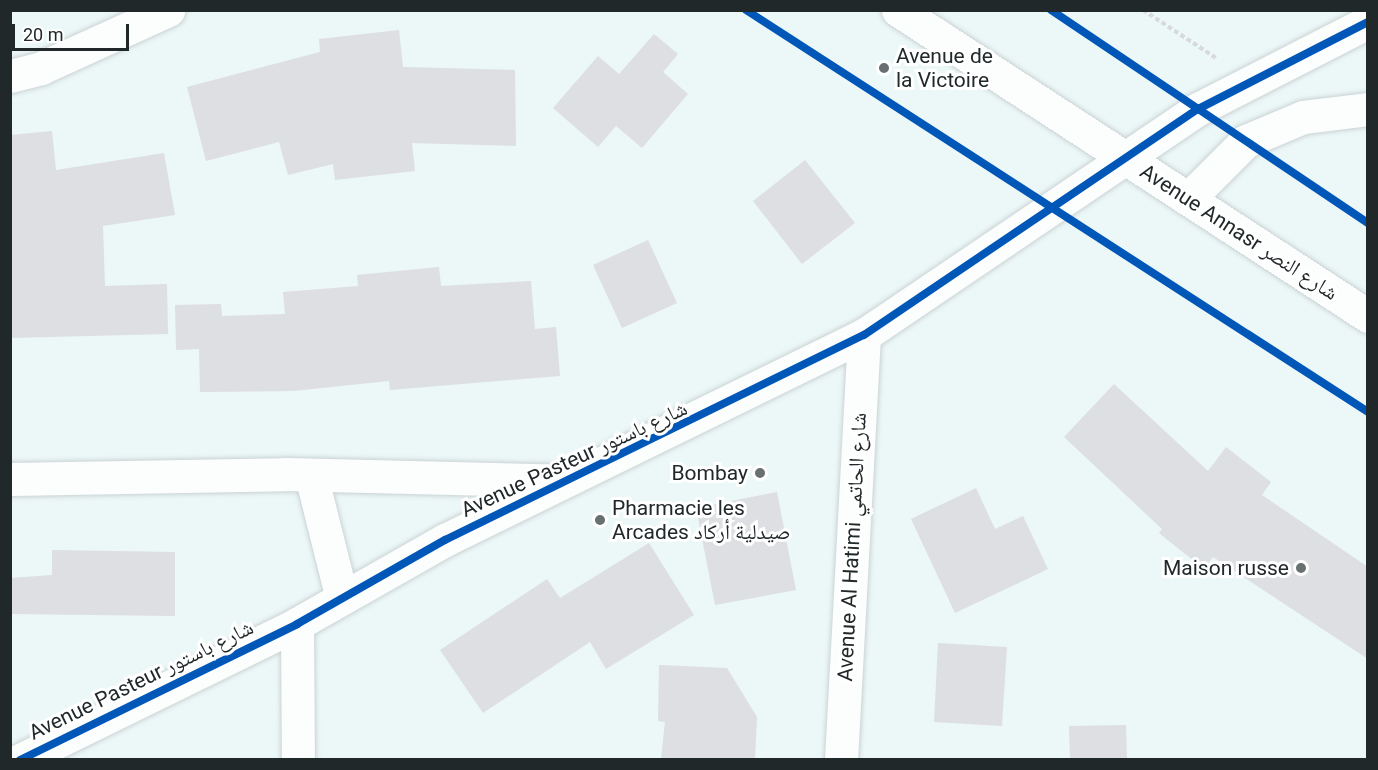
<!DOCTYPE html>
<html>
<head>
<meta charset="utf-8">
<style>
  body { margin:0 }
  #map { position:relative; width:1378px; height:770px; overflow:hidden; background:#ecf7f7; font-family:Roboto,"Noto Naskh Arabic",sans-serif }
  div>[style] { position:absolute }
  .building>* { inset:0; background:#dddfe2 }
  .path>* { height:4px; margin-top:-2px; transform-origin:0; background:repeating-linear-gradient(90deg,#d8dada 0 4.5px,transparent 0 7.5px) }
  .roads { filter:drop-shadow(0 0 2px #cbd3d4) drop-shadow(0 0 2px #cbd3d4) }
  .minor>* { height:33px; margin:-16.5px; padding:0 16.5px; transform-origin:16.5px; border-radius:16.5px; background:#fcfefe }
  .major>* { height:33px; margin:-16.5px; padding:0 16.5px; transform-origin:16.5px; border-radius:16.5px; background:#fcfefe }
  .cycleway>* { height:8px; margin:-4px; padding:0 4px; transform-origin:4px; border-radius:4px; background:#0057b8 }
  .dots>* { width:16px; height:16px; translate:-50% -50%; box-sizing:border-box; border:3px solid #fff; border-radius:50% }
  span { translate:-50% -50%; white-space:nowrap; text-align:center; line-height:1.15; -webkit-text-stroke:6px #fff; paint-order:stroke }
  .poi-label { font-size:21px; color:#212829 }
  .left { translate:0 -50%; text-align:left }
  .right { translate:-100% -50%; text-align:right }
  .street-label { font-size:21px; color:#212829 }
  .frame { position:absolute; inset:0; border:12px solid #212829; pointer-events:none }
  .scale { position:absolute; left:12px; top:24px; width:117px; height:27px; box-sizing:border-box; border:3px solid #212829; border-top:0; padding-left:8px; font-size:18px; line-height:21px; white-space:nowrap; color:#212829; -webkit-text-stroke:4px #fff; paint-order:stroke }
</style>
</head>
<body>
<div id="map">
  <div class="building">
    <i style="clip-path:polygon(399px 30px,403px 67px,515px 70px,516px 146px,412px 143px,415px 171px,335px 180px,333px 164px,288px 175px,279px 142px,206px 161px,187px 87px,320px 52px,319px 39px)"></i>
    <i style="clip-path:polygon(654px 34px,678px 54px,663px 72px,688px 94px,642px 148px,616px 126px,598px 147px,553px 108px,598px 56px,619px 74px)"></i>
    <i style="clip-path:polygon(52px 131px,56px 170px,164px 153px,175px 215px,103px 226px,105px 286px,167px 284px,168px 334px,10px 338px,10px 135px)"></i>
    <i style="clip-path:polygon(805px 160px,855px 223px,802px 264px,753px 201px)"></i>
    <i style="clip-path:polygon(648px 240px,677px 303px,622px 328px,593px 265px)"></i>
    <i style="clip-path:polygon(439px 267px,441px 286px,531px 281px,535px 329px,556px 327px,560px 376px,390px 390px,389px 381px,293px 391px,200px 392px,199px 349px,176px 350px,175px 305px,221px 304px,222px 316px,285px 314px,283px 292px,358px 286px,357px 275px)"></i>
    <i style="clip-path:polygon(1114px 384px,1208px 471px,1226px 447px,1271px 482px,1262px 495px,1368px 567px,1368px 659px,1213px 557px,1204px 569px,1159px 533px,1162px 529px,1064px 437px)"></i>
    <i style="clip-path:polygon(976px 488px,995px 529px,1023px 516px,1048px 569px,955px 613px,911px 519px)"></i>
    <i style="clip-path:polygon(777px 492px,796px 590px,715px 605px,696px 508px)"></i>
    <i style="clip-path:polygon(649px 543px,694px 615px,606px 669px,590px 642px,483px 713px,440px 650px,547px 579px,560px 598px)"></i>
    <i style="clip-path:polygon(52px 550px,175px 552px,175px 616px,10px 614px,10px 578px,52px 575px)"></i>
    <i style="clip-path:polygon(938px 643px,1007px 647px,1002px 726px,934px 722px)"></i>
    <i style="clip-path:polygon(659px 665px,727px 668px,757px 717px,755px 759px,661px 759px,665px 722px,658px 721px)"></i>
    <i style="clip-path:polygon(1126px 725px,1127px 759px,1070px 759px,1069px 726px)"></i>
  </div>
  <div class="path">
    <i style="left:1143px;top:10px;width:87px;rotate:33.3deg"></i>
  </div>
  <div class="roads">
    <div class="minor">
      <i style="left:10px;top:76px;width:32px;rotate:-14deg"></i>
      <i style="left:41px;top:68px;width:140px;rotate:-24.5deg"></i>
      <i style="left:1188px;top:199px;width:82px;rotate:-45deg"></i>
      <i style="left:1246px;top:141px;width:62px;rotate:-22.8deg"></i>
      <i style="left:1303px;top:117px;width:65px;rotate:-7deg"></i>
      <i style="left:311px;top:475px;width:127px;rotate:75.9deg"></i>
      <i style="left:10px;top:479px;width:275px;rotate:-1deg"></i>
      <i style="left:285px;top:474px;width:279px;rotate:1.4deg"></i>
      <i style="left:297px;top:624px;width:136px;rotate:89.6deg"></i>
      <i style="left:20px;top:760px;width:309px;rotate:-26.1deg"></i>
      <i style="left:297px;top:624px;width:170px;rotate:-29.6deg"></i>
      <i style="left:445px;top:540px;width:466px;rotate:-26.1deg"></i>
      <i style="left:864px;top:335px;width:403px;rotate:-34.1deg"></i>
      <i style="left:1198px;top:109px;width:191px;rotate:-27.1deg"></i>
      <i style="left:841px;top:760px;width:426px;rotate:-86.9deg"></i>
    </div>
    <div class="major">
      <i style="left:898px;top:10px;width:561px;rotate:33.07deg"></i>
    </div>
  </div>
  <div class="cycleway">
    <i style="left:746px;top:10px;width:741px;rotate:32.87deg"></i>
    <i style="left:1051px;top:10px;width:382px;rotate:33.9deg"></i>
    <i style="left:20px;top:760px;width:309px;rotate:-26.1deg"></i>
    <i style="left:297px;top:624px;width:170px;rotate:-29.6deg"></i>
    <i style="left:445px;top:540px;width:466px;rotate:-26.1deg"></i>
    <i style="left:864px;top:335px;width:403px;rotate:-34.1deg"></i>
    <i style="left:1198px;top:109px;width:191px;rotate:-27.1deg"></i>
  </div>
  <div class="dots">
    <i style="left:884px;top:68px;background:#687071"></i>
    <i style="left:760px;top:473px;background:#687071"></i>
    <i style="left:600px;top:520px;background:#687071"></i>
    <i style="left:1301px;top:568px;background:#687071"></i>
  </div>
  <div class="poi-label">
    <span class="left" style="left:896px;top:68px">Avenue de<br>la Victoire</span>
    <span class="right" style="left:748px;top:473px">Bombay</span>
    <span class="left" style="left:612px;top:520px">Pharmacie les<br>Arcades صيدلية أركاد</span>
    <span class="right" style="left:1289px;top:568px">Maison russe</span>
  </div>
  <div class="street-label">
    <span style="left:1239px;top:232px;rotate:33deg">Avenue Annasr شارع النصر</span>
    <span style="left:574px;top:459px;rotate:-25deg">Avenue Pasteur شارع باستور</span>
    <span style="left:852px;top:547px;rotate:-87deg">Avenue Al Hatimi شارع الحاتمي</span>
    <span style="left:141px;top:680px;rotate:-26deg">Avenue Pasteur شارع باستور</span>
  </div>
  <div class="frame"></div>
  <div class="scale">20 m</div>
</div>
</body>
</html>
